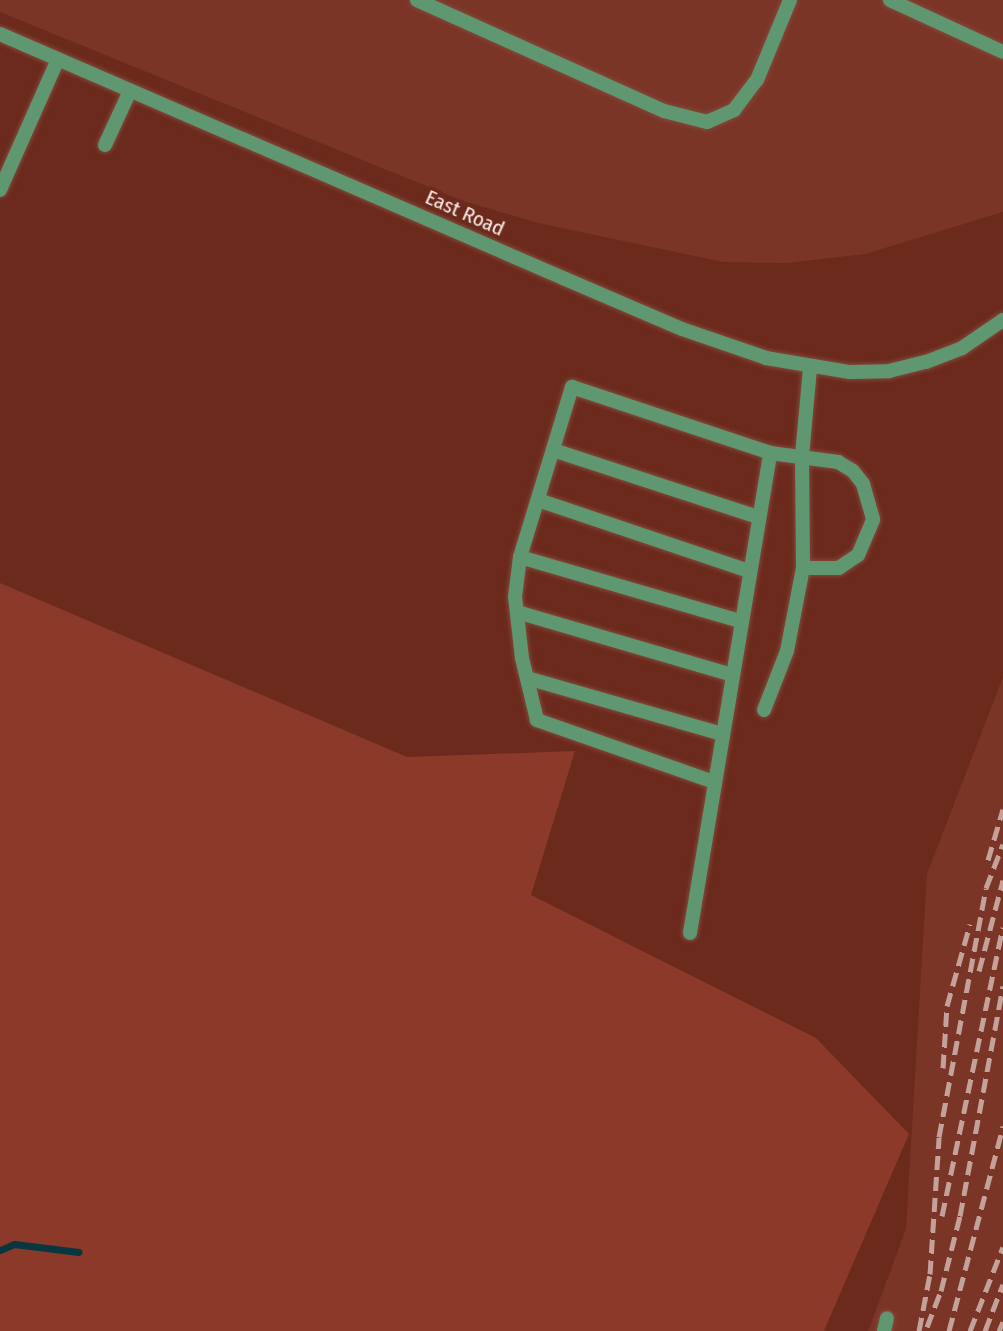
<!DOCTYPE html>
<html>
<head>
<meta charset="utf-8">
<style>
  body { margin:0 }
  #map { position:relative; width:1003px; height:1331px; overflow:hidden; background:#6b2a1c; font-family:"Fira Sans Condensed",sans-serif }
  div>[style] { position:absolute }
  .built>* { inset:0; background:#7b3526 }
  .green>* { inset:0; background:#8b3928 }
  .stream>* { height:7px; margin:-3.5px; padding:0 3.5px; transform-origin:3.5px; border-radius:3.5px; background:#083740 }
  .roads { filter:drop-shadow(0 0 2px #82493c) drop-shadow(0 0 2px #82493c) }
  .service>* { height:14px; margin:-7px; padding:0 7px; transform-origin:7px; border-radius:7px; background:#5f9771 }
  .minor>* { height:14px; margin:-7px; padding:0 7px; transform-origin:7px; border-radius:7px; background:#5f9771 }
  .rail>* { height:5px; margin-top:-2.5px; transform-origin:0; background:repeating-linear-gradient(90deg,#c4a199 0 14px,transparent 0 21px) }
  span { translate:-50% -50%; white-space:nowrap; text-align:center; line-height:1.15; -webkit-text-stroke:7px #6b2a1c; paint-order:stroke }
  .street-label { font-size:21px; color:#fae9e5 }
</style>
</head>
<body>
<div id="map">
  <div class="built">
    <i style="clip-path:polygon(0 0,1003px 0,1003px 212px,865px 254px,787px 263px,723px 262px,538px 223px,463px 201px,0 12px)"></i>
    <i style="clip-path:polygon(1003px 677px,1003px 1331px,868px 1331px,906px 1229px,927px 874px)"></i>
  </div>
  <div class="green">
    <i style="clip-path:polygon(0 583px,407px 757px,575px 751px,531px 895px,816px 1038px,909px 1134px,824px 1331px,0 1331px)"></i>
  </div>
  <div class="stream">
    <i style="left:0;top:1250px;width:15px;rotate:-23deg"></i>
    <i style="left:14px;top:1244px;width:65px;rotate:7deg"></i>
  </div>
  <div class="roads">
    <div class="service">
      <i style="left:417px;top:0;width:271px;rotate:24.2deg"></i>
      <i style="left:664px;top:111px;width:44px;rotate:14.3deg"></i>
      <i style="left:707px;top:122px;width:30px;rotate:-24deg"></i>
      <i style="left:734px;top:110px;width:38px;rotate:-53deg"></i>
      <i style="left:757px;top:80px;width:87px;rotate:-67.6deg"></i>
      <i style="left:890px;top:0;width:124px;rotate:24.7deg"></i>
      <i style="left:105px;top:145px;width:60px;rotate:-65.2deg"></i>
      <i style="left:0;top:190px;width:143px;rotate:-66.1deg"></i>
      <i style="left:553px;top:450px;width:216px;rotate:18.1deg"></i>
      <i style="left:538px;top:500px;width:223px;rotate:18.6deg"></i>
      <i style="left:520px;top:557px;width:230px;rotate:16.2deg"></i>
      <i style="left:517px;top:612px;width:224px;rotate:16.3deg"></i>
      <i style="left:527px;top:678px;width:203px;rotate:16deg"></i>
      <i style="left:764px;top:710px;width:63px;rotate:-68.7deg"></i>
      <i style="left:787px;top:651px;width:85px;rotate:-79.1deg"></i>
      <i style="left:803px;top:568px;width:112px;rotate:-90.5deg"></i>
      <i style="left:802px;top:456px;width:88px;rotate:-84.8deg"></i>
      <i style="left:714px;top:782px;width:188px;rotate:-160.7deg"></i>
      <i style="left:537px;top:720px;width:64px;rotate:-103.6deg"></i>
      <i style="left:522px;top:658px;width:61px;rotate:-96.5deg"></i>
      <i style="left:515px;top:597px;width:40px;rotate:-82.9deg"></i>
      <i style="left:520px;top:557px;width:178px;rotate:-73deg"></i>
      <i style="left:572px;top:387px;width:209px;rotate:18.4deg"></i>
      <i style="left:690px;top:933px;width:487px;rotate:-80.5deg"></i>
      <i style="left:770px;top:453px;width:69px;rotate:7.5deg"></i>
      <i style="left:838px;top:462px;width:17px;rotate:31deg"></i>
      <i style="left:853px;top:471px;width:16px;rotate:52deg"></i>
      <i style="left:863px;top:484px;width:37px;rotate:74deg"></i>
      <i style="left:873px;top:520px;width:38px;rotate:113deg"></i>
      <i style="left:858px;top:555px;width:23px;rotate:146deg"></i>
      <i style="left:839px;top:568px;width:36px;rotate:180deg"></i>
      <i style="left:884px;top:1331px;width:13px;rotate:-77deg"></i>
    </div>
    <div class="minor">
      <i style="left:0;top:34px;width:614px;rotate:23.43deg"></i>
      <i style="left:563px;top:278px;width:129px;rotate:23.2deg"></i>
      <i style="left:682px;top:329px;width:89px;rotate:19deg"></i>
      <i style="left:766px;top:358px;width:85px;rotate:9.5deg"></i>
      <i style="left:850px;top:372px;width:39px;rotate:-1deg"></i>
      <i style="left:889px;top:371px;width:38px;rotate:-14deg"></i>
      <i style="left:926px;top:362px;width:39px;rotate:-21deg"></i>
      <i style="left:962px;top:348px;width:50px;rotate:-34.3deg"></i>
    </div>
  </div>
  <div class="rail">
    <i style="left:988px;top:860px;width:53px;rotate:-73.6deg"></i>
    <i style="left:979px;top:971px;width:94px;rotate:-75.2deg"></i>
    <i style="left:943px;top:1068px;width:62px;rotate:-86.3deg"></i>
    <i style="left:947px;top:1006px;width:85px;rotate:-74.3deg"></i>
    <i style="left:942px;top:1216px;width:295px;rotate:-78.1deg"></i>
    <i style="left:927px;top:1327px;width:39px;rotate:-69deg"></i>
    <i style="left:941px;top:1291px;width:77px;rotate:-75.8deg"></i>
    <i style="left:960px;top:1216px;width:234px;rotate:-79.4deg"></i>
    <i style="left:919px;top:1331px;width:58px;rotate:-79.1deg"></i>
    <i style="left:930px;top:1274px;width:137px;rotate:-86.2deg"></i>
    <i style="left:939px;top:1137px;width:253px;rotate:-79.3deg"></i>
    <i style="left:986px;top:888px;width:47px;rotate:-68.9deg"></i>
    <i style="left:949px;top:1331px;width:212px;rotate:-75.2deg"></i>
    <i style="left:970px;top:1331px;width:90px;rotate:-68.6deg"></i>
    <i style="left:985px;top:1331px;width:50px;rotate:-69deg"></i>
    <i style="left:999px;top:1331px;width:10px;rotate:-66deg"></i>
  </div>
  <div class="street-label">
    <span style="left:465px;top:213px;rotate:24deg">East Road</span>
  </div>
</div>
</body>
</html>
